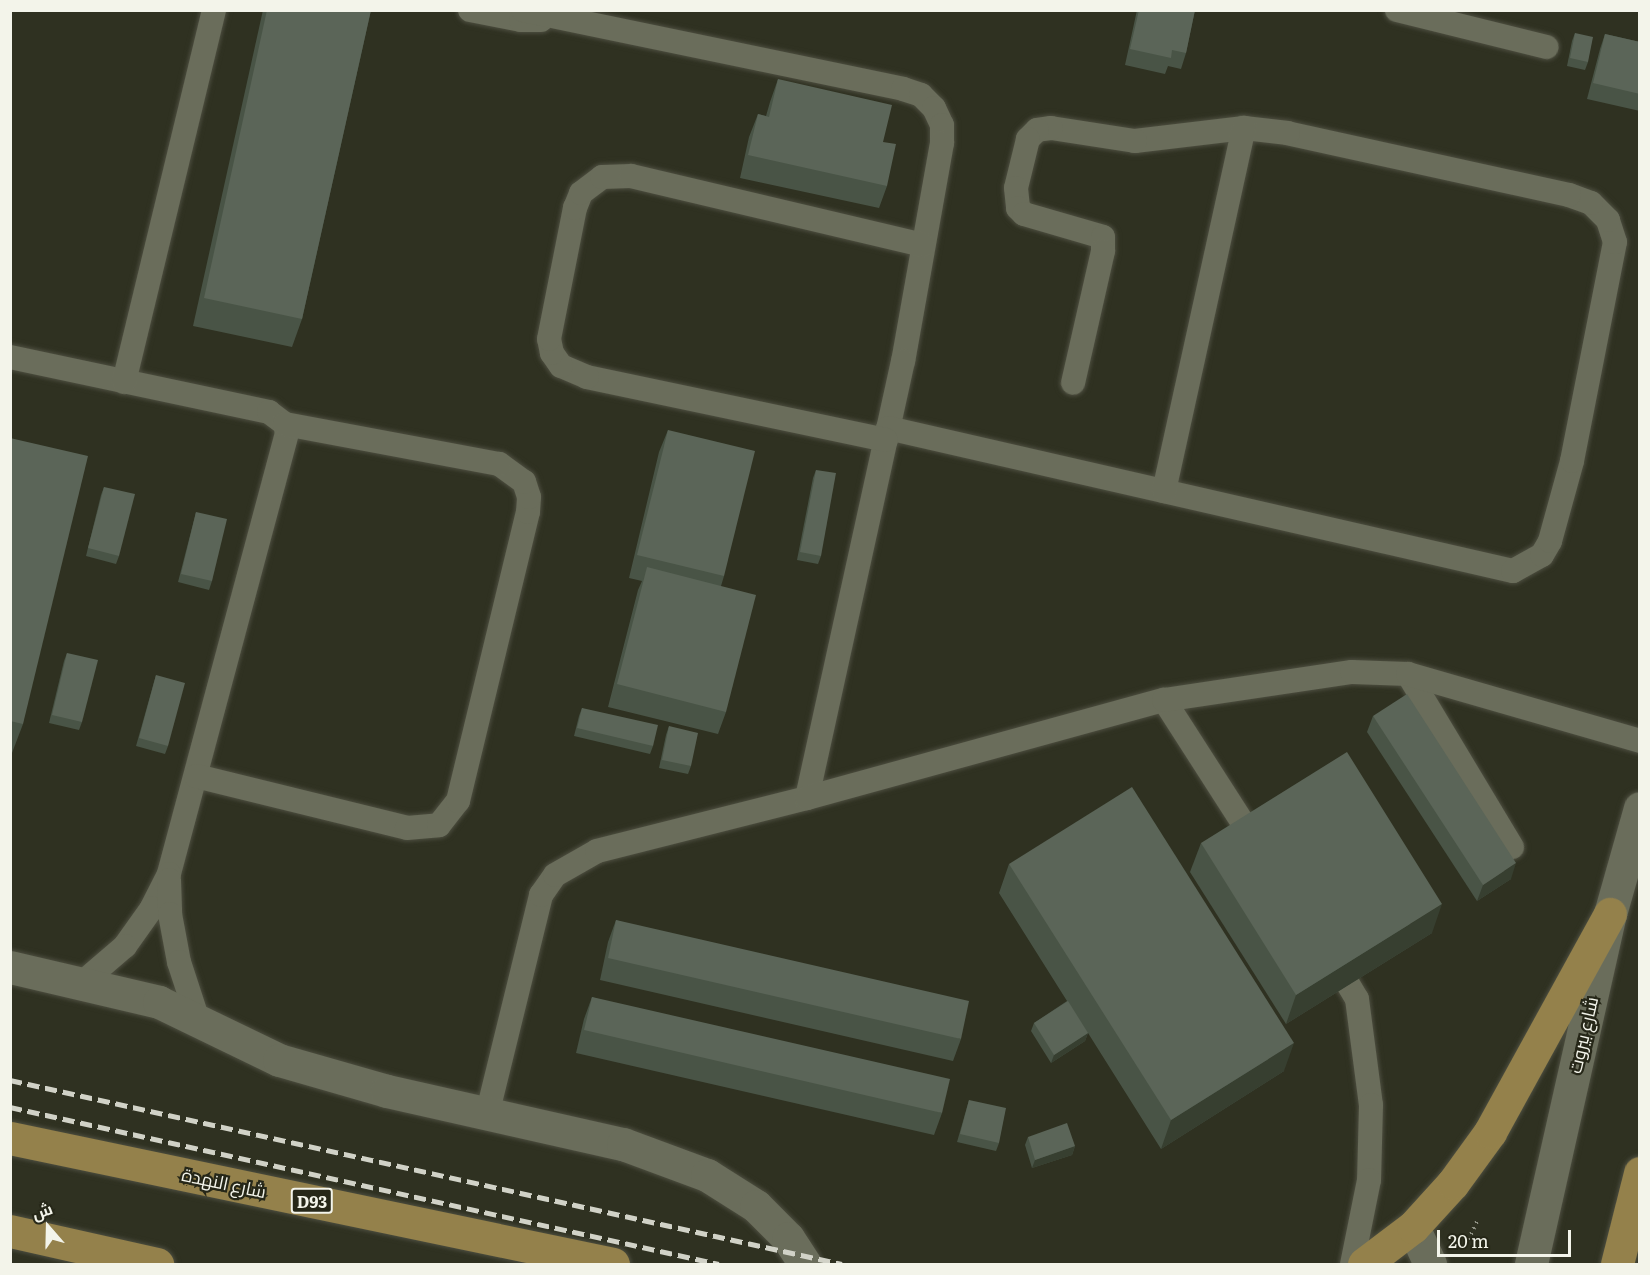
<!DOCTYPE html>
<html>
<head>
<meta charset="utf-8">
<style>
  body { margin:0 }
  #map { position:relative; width:1650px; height:1275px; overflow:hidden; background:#2f3121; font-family:Literata,Cairo,serif }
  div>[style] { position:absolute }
  .path>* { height:4px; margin-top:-2px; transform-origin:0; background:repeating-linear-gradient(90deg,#8f9184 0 1.5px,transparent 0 6px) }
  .roads { filter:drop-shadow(0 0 2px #4d4e40) drop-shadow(0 0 2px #4d4e40) }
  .lane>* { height:24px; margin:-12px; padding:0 12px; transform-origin:12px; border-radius:12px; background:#6a6d5b }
  .street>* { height:33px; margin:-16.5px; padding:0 16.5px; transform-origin:16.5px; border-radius:16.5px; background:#6a6d5b }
  .secondary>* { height:33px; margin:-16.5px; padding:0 16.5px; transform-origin:16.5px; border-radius:16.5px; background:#6a6d5b }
  .primary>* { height:33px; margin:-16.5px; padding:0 16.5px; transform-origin:16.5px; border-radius:16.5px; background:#94814b }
  .rail>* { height:4.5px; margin-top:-2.25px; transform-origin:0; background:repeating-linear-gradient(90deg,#d1d2c7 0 12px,transparent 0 18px) }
  .wall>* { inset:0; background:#495446 }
  .shaded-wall>* { inset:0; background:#373f30 }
  .building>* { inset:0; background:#5b6558 }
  span { translate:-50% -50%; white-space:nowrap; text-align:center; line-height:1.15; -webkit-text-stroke:4.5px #262718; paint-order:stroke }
  .shield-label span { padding:2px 4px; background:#262718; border:2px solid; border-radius:4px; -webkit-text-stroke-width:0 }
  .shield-label { font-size:16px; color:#f3f4ea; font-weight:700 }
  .street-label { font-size:18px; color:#f3f4ea }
  .frame { position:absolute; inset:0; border:12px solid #f3f4ea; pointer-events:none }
  .north { position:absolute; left:18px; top:1197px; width:60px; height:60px; -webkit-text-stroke:4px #262718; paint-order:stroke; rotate:340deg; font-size:16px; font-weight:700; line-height:24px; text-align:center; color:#f3f4ea }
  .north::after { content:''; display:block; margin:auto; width:21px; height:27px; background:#f3f4ea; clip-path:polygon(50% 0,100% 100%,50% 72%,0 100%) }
  .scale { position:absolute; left:1437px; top:1230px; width:134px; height:27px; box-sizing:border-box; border:3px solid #f3f4ea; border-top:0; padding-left:8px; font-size:18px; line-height:21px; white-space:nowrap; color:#f3f4ea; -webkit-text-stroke:4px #262718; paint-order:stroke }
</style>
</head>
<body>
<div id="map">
  <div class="path">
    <i style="left:1466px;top:1245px;width:29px;rotate:-65deg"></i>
  </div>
  <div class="roads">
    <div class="lane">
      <i style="left:470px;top:10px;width:52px;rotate:11.1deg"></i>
      <i style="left:521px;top:20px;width:20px"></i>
      <i style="left:523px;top:10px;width:388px;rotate:11.7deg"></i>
      <i style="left:903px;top:89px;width:19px;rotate:18deg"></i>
      <i style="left:921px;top:95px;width:18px;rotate:45deg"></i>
      <i style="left:934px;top:108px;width:19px;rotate:65deg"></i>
      <i style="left:942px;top:125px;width:18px;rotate:90deg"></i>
      <i style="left:942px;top:143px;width:221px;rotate:100.1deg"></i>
      <i style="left:903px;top:361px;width:447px;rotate:102.4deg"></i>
      <i style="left:1397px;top:10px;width:154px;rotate:13.9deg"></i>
      <i style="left:10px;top:357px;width:265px;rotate:12deg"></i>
      <i style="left:269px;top:412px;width:20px;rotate:37deg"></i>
      <i style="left:285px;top:424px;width:9px;rotate:77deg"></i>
      <i style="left:287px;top:433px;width:457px;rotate:105deg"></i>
      <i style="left:169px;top:874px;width:38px;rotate:117deg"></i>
      <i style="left:152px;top:908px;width:47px;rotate:125.4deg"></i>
      <i style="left:125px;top:946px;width:57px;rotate:139.3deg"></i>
      <i style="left:124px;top:382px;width:383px;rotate:-76.4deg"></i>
      <i style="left:888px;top:428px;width:641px;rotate:12.89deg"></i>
      <i style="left:1513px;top:571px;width:33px;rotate:-29deg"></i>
      <i style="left:1542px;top:555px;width:16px;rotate:-60deg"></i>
      <i style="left:1550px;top:541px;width:83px;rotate:-74.6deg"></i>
      <i style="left:1572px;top:461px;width:223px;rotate:-78.9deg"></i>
      <i style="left:1615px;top:242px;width:23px;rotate:-108deg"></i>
      <i style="left:1608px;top:220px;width:24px;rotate:-135deg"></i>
      <i style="left:1591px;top:203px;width:23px;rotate:-160deg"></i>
      <i style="left:1569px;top:195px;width:288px;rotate:-167.6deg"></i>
      <i style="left:1288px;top:133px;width:44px;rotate:-173.5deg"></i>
      <i style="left:1244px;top:128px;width:110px;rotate:173.2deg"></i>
      <i style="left:1135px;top:141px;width:85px;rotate:-171.2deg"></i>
      <i style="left:1051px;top:128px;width:14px;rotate:172deg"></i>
      <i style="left:1037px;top:130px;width:13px;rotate:135deg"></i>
      <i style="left:1028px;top:139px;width:50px;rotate:103.8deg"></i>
      <i style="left:1016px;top:188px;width:20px;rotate:84deg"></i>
      <i style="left:1018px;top:208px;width:8px;rotate:45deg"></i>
      <i style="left:1024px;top:214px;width:82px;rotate:16.2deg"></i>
      <i style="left:1103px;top:237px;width:14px;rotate:90deg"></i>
      <i style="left:1103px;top:251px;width:135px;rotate:102.8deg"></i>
      <i style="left:886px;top:440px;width:306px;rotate:-168.1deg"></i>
      <i style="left:587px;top:377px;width:28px;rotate:-157deg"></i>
      <i style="left:561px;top:366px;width:16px;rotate:-125deg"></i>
      <i style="left:552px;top:353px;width:14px;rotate:-102deg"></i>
      <i style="left:549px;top:339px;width:134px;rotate:-78.8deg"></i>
      <i style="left:575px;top:208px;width:16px;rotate:-68deg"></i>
      <i style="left:581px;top:193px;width:26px;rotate:-37deg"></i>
      <i style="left:602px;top:177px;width:29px;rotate:-2deg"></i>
      <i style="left:631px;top:176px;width:300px;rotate:13.3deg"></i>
      <i style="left:1164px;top:491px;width:372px;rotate:-77.6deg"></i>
      <i style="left:1408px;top:674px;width:202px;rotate:59deg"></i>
      <i style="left:1164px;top:700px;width:159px;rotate:57.3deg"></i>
      <i style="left:196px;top:776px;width:217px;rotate:13.8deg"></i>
      <i style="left:407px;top:828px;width:32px;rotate:-5deg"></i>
      <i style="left:439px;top:825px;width:31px;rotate:-52deg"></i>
      <i style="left:458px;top:801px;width:297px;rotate:-76.4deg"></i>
      <i style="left:528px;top:512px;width:15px;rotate:-86deg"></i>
      <i style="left:529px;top:497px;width:16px;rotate:-108deg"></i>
      <i style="left:524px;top:482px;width:31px;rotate:-144deg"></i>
      <i style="left:499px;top:464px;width:218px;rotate:-169.4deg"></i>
      <i style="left:169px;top:880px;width:34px;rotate:88deg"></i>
      <i style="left:170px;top:914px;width:49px;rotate:79.4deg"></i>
      <i style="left:179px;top:962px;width:58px;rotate:71.9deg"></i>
      <i style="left:1348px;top:984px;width:17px;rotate:59deg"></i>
      <i style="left:1357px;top:999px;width:107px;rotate:82.5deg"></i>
      <i style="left:1371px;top:1105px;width:75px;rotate:91.5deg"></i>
      <i style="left:1369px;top:1180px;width:86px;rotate:101.4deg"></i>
      <i style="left:487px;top:1115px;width:227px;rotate:-76.2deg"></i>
      <i style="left:541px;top:895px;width:24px;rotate:-55deg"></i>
      <i style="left:555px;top:875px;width:48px;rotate:-29.7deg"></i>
      <i style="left:597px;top:851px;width:217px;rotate:-14.2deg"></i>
      <i style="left:807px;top:798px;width:370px;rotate:-15.4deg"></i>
      <i style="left:1164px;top:700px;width:190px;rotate:-8.5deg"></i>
      <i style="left:1352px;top:672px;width:56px;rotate:2deg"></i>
      <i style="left:1408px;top:674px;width:241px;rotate:16.1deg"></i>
    </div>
    <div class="street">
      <i style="left:10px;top:967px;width:153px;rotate:13.2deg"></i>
      <i style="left:159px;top:1002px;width:133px;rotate:25.8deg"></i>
      <i style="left:279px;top:1060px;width:112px;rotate:16deg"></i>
      <i style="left:387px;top:1091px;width:242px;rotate:12.7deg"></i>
      <i style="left:623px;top:1144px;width:90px;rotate:20.3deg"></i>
      <i style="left:707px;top:1175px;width:58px;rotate:32.3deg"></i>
      <i style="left:756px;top:1206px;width:45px;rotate:45deg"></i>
      <i style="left:788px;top:1238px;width:31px;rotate:57deg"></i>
    </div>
    <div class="secondary">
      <i style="left:1413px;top:1227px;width:41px;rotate:65.3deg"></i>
      <i style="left:1531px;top:1264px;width:359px;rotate:-77.3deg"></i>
      <i style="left:1610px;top:914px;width:110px;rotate:-74.2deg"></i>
    </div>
    <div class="primary">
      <i style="left:10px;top:1138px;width:616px;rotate:11.8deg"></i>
      <i style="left:10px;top:1231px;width:151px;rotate:12.7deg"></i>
      <i style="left:1364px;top:1264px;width:61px;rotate:-37.1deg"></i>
      <i style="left:1413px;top:1227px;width:59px;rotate:-47.7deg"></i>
      <i style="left:1453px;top:1183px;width:63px;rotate:-54deg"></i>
      <i style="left:1490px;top:1132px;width:249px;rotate:-61.2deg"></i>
      <i style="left:1617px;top:1264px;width:94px;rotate:-75.8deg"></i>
    </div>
  </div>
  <div class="rail">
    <i style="left:10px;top:1080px;width:852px;rotate:12.47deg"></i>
    <i style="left:10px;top:1107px;width:726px;rotate:12.49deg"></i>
  </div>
  <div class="wall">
    <i style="clip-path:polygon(263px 10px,371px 10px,302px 319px,292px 347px,193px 326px)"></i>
    <i style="clip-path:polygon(1137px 10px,1195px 10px,1186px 53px,1181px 69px,1168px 66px,1165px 74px,1125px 65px)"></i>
    <i style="clip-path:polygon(1575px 33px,1588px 62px,1585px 70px,1567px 66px,1572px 41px)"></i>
    <i style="clip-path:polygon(1605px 34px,1640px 42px,1640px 111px,1587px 99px,1600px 49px)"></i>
    <i style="clip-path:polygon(778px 79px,883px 142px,887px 186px,879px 208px,740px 178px,749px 137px,758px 114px,766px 116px,770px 102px)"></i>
    <i style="clip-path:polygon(668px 430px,724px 576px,721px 586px,726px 712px,718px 734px,608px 707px,638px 590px,642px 581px,629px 578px,659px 452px)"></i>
    <i style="clip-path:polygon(10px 438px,23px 724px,12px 753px,10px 752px)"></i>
    <i style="clip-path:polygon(816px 470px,821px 556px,818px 564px,797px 560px,813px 478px)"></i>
    <i style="clip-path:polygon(104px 487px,119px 556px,116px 564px,86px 556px,101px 495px)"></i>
    <i style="clip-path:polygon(196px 512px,212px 581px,209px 590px,178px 582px,194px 520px)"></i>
    <i style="clip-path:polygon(67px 653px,82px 722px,79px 730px,49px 723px,64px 661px)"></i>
    <i style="clip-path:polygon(156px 675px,168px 746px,165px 754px,136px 746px)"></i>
    <i style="clip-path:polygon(582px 708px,653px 746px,650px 754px,574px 736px,579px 716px)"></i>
    <i style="clip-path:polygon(1373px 716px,1511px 879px,1477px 901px,1367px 732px)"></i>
    <i style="clip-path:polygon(669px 726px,691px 766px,688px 774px,659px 768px,666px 735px)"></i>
    <i style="clip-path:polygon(1201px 843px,1432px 933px,1286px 1024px,1190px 872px)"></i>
    <i style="clip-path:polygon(1009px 864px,1284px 1071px,1161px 1149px,1088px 1033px,1085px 1041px,1051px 1063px,1031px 1031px,1034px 1023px,1067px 1001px,999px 893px)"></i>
    <i style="clip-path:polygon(616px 920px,961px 1039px,953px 1061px,600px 980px,608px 942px)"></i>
    <i style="clip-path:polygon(592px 997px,942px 1113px,934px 1135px,576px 1053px,584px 1019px)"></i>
    <i style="clip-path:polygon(969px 1100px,999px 1143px,996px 1151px,957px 1142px)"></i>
    <i style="clip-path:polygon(1028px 1137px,1075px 1146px,1072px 1155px,1032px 1168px,1025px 1145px)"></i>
  </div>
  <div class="shaded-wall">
    <i style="clip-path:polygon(1516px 863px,1511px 879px,1477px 901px,1483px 885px)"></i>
    <i style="clip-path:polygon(1442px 904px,1432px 933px,1286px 1024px,1296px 995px)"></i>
    <i style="clip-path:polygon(1088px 1033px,1085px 1041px,1051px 1063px,1054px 1055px)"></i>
    <i style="clip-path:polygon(1294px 1043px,1284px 1071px,1161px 1149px,1171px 1120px)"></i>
    <i style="clip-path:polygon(1075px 1146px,1072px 1155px,1032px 1168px,1035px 1160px)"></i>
  </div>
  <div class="building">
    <i style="clip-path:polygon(267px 10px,371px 10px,302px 319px,204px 298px)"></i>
    <i style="clip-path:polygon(1139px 10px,1195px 10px,1186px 53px,1172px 50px,1171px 58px,1130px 49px)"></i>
    <i style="clip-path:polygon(1575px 33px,1593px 37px,1588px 62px,1570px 58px)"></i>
    <i style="clip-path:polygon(1605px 34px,1640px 42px,1640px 94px,1593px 83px)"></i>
    <i style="clip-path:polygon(778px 79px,892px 105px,883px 142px,896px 144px,887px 186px,748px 155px,758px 114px,769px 117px)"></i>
    <i style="clip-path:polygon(668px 430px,755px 451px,724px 576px,637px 555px)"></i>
    <i style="clip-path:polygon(10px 438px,88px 456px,23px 724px,10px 721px)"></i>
    <i style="clip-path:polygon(816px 470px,836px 473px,821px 556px,800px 552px)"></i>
    <i style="clip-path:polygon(104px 487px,135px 494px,119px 556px,88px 548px)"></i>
    <i style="clip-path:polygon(196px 512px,227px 519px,212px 581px,181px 574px)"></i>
    <i style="clip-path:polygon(647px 567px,756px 595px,726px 712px,617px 684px)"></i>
    <i style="clip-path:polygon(67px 653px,98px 660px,82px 722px,52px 715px)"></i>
    <i style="clip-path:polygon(156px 675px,185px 683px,168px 746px,139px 738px)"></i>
    <i style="clip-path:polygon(1407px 694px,1516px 863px,1483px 885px,1373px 716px)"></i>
    <i style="clip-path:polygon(582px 708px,658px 725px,653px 746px,577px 728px)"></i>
    <i style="clip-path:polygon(669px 726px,698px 733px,691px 766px,662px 760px)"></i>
    <i style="clip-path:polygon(1347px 752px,1442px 904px,1296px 995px,1201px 843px)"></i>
    <i style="clip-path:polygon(1132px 787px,1294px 1043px,1171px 1120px,1009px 864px)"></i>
    <i style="clip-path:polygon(616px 920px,969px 1001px,961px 1039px,608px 958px)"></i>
    <i style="clip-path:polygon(592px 997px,950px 1079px,942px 1113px,584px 1030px)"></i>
    <i style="clip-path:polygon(1068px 1001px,1088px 1033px,1054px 1055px,1034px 1023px)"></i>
    <i style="clip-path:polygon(969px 1100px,1006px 1108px,999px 1143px,960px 1134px)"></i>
    <i style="clip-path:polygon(1067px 1123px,1075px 1146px,1035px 1160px,1028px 1137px)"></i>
  </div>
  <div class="shield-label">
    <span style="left:312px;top:1201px">D93</span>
  </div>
  <div class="street-label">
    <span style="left:1583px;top:1035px;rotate:-77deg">شارع بيروت</span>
    <span style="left:224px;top:1183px;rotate:12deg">شارع النهدة</span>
  </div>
  <div class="frame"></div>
  <div class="north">ش</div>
  <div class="scale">20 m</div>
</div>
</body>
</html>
